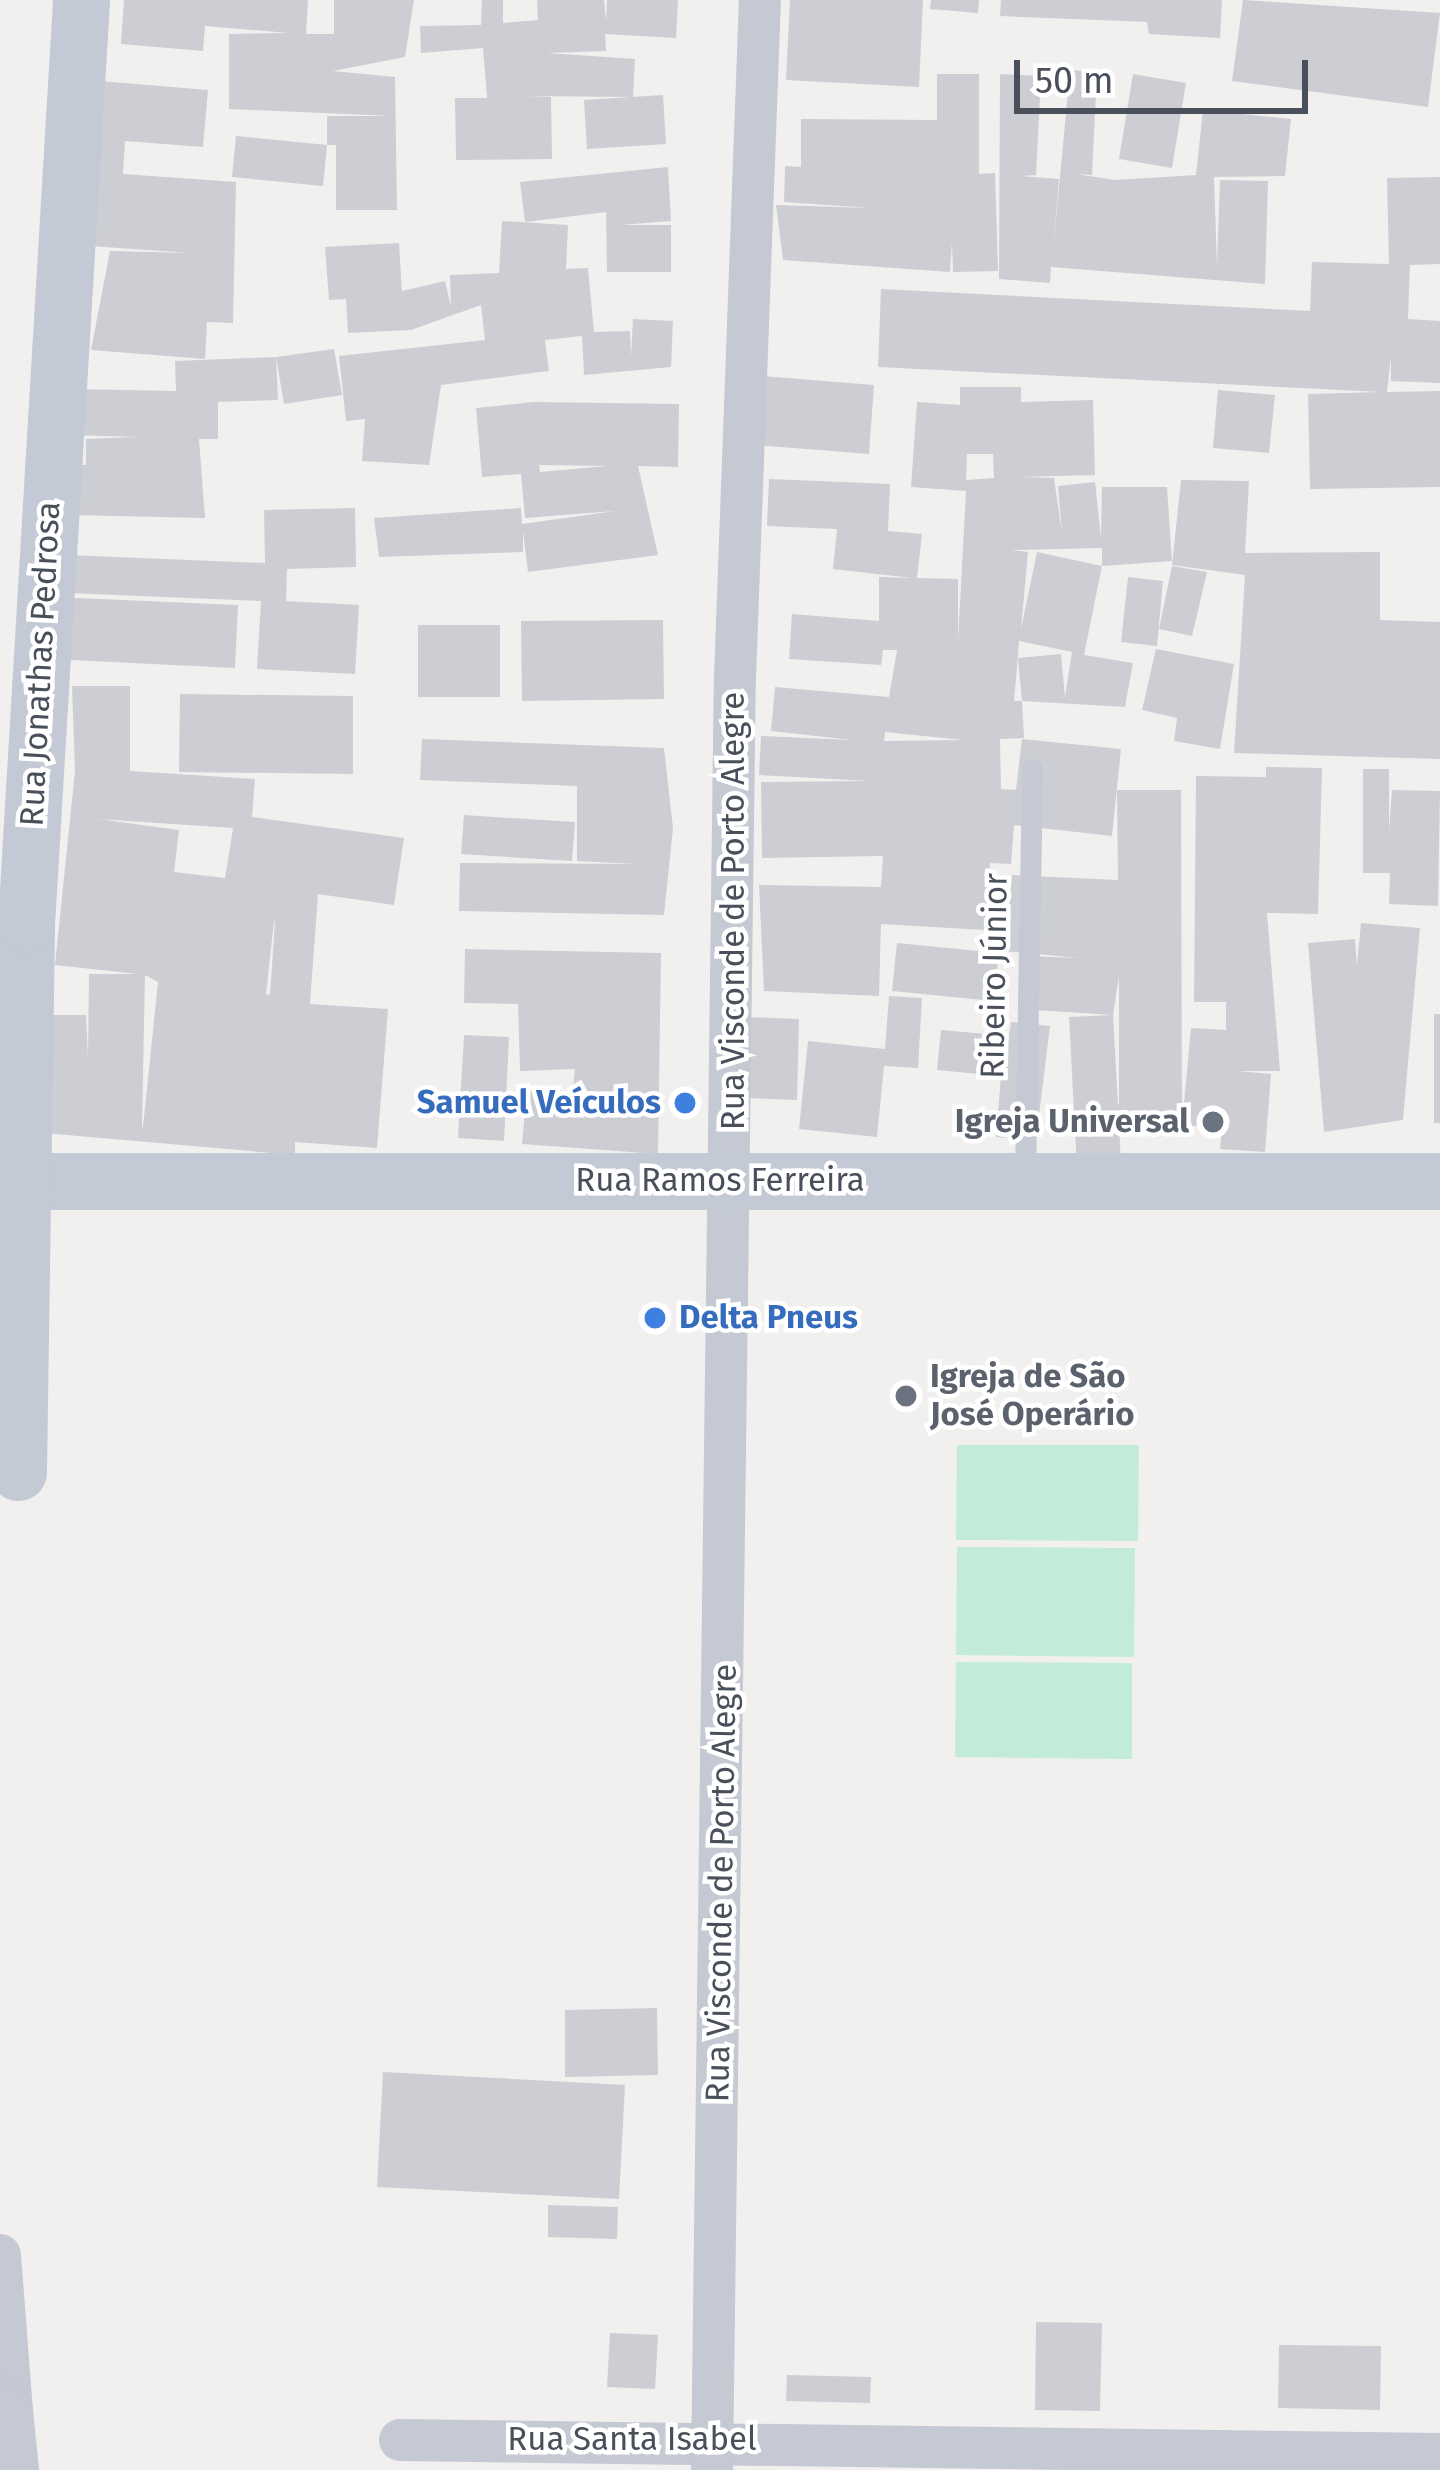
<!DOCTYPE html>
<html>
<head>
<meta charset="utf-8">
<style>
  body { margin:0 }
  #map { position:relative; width:1440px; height:2470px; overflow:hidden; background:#f1f0ef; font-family:"Fira Sans",sans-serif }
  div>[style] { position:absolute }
  .green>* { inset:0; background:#c2ebd9 }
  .building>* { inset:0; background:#cdced3 }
  .lane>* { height:21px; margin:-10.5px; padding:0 10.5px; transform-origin:10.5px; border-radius:10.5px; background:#c4c9d3 }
  .street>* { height:42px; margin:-21px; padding:0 21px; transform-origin:21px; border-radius:21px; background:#c4c9d3 }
  .secondary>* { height:57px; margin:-28.5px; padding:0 28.5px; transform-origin:28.5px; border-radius:28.5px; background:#c4c9d6 }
  .dots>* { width:33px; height:33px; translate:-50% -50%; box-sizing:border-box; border:6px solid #fff; border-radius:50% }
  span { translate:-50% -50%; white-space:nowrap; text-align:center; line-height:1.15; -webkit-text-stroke:9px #fff; paint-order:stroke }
  .street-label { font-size:33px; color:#494f5b }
  .shop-label { font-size:33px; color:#366cbe; font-weight:700 }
  .right { translate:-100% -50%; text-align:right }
  .left { translate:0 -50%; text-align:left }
  .worship-label { font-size:33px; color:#5b616d; font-weight:700 }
  .scale { position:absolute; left:1014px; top:60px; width:294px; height:54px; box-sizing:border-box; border:6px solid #494f5b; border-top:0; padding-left:15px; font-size:36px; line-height:42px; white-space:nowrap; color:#494f5b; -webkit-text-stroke:9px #fff; paint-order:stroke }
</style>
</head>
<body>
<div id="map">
  <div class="green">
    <i style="clip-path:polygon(957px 1445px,1139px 1445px,1138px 1541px,956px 1540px)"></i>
    <i style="clip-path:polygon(957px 1547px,1135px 1548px,1134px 1657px,956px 1655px)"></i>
    <i style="clip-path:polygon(956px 1662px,1132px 1663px,1132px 1759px,955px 1757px)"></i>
  </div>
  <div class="building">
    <i style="clip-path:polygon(124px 0,308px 0,306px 34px,334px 34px,334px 0,414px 0,405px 57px,333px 71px,395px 77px,397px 210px,336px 210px,336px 145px,327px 145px,327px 116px,391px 116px,229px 109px,229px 34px,289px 33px,205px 26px,203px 51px,121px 44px)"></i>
    <i style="clip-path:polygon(482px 0,503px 0,503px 23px,538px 20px,537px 0,604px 0,606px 21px,607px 0,678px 0,676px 38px,605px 34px,606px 51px,547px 53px,635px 59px,633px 97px,527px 96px,551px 97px,552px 159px,456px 160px,455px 98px,487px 98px,483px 48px,421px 53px,420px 26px,481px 25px)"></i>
    <i style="clip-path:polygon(790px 0,923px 0,919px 87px,786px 80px)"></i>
    <i style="clip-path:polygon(931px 0,979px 0,978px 13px,930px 9px)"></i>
    <i style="clip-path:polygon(1001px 0,1222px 0,1220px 38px,1149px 34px,1147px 22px,1000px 16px)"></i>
    <i style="clip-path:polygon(1243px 0,1440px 13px,1428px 107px,1232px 81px)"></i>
    <i style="clip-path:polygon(1070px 70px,1097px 72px,1092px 175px,1076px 174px,1115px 180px,1196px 175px,1203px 110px,1291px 119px,1285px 176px,1214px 177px,1217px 266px,1220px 180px,1268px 181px,1265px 284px,1051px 267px,1050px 283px,999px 279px,1000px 74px,1041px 76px,1036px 175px,1021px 176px,1059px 179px,1053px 251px)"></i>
    <i style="clip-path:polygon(937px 74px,979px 74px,979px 174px,995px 173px,998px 271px,953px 272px,952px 242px,950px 272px,783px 260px,776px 205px,871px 208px,784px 202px,785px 166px,801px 167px,801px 119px,937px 120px)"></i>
    <i style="clip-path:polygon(1133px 74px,1186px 83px,1172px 168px,1119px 159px)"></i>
    <i style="clip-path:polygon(100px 81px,208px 90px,203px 147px,125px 141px,123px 174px,236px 182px,233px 323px,207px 322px,205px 359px,91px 350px,110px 251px,190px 253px,76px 245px)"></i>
    <i style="clip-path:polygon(663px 95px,666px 144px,587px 149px,584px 100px)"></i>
    <i style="clip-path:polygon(236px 136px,327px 145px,323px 186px,232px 177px)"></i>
    <i style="clip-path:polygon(668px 167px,671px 221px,620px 225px,671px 225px,671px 272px,607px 272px,606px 212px,525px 222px,520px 182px)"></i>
    <i style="clip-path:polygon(1440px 177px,1440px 264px,1410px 265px,1408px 319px,1440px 321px,1440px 383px,1391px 381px,1391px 356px,1387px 392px,1440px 391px,1440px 487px,1310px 489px,1308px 394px,1381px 392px,878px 367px,881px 289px,1310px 311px,1312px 262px,1389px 264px,1387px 178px)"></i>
    <i style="clip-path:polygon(502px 221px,568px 225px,566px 269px,588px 268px,594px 332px,630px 331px,631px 357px,633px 319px,673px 321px,671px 367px,584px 375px,582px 336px,545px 340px,549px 371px,441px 385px,429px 465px,362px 461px,365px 419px,346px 421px,339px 356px,485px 340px,481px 305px,411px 330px,348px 333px,346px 299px,329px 300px,325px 247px,399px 243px,402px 291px,445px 281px,451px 307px,450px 275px,499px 273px)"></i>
    <i style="clip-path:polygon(334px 349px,342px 395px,284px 404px,276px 357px)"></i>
    <i style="clip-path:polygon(276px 357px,278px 400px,218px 402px,218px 439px,199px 439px,205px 518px,70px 515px,72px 465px,86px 465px,86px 439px,137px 437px,69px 435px,70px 389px,176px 391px,175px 361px)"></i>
    <i style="clip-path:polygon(761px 376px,874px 385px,869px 454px,756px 445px)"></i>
    <i style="clip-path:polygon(evenodd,960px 387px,1021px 387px,1021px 402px,1093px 400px,1095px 475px,1021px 477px,1054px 478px,1062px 534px,1058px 486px,1095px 482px,1101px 538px,1102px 487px,1167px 487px,1172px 561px,1102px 566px,1102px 548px,1011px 550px,1028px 552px,1021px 629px,1037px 552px,1102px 566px,1084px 655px,1133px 663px,1125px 707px,1022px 701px,1018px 658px,1061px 654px,1065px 697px,1072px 652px,1019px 641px,1018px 655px,1014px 701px,932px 701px,1022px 701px,1024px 738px,1000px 739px,1001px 789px,1016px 790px,1022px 739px,1121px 749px,1112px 836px,1014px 825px,1011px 864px,990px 863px,985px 930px,881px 924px,879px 996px,764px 991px,759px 885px,881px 887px,883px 856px,762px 858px,761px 782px,869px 781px,759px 775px,761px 736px,852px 740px,771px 731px,775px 687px,889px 697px,897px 650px,883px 650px,881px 665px,789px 659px,792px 614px,879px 621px,879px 577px,912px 578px,833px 569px,837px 529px,767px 526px,769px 479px,890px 484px,888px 531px,922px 534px,917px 578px,958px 579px,958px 641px,966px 491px,911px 487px,917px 402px,960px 405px,960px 387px,967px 454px,993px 454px,994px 478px,966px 480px,967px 454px,960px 387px,885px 732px,963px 740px,884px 741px,885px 732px)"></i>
    <i style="clip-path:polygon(1218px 390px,1275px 395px,1269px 453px,1213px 448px)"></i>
    <i style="clip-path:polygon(evenodd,533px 402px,679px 404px,678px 467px,638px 466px,658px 555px,528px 572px,523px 531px,523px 552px,379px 557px,374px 518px,521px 508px,522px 524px,615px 511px,525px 518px,521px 474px,482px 477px,476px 408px,533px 402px,539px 465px,607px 466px,540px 472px,539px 465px)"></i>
    <i style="clip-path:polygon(1181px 480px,1249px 481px,1245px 553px,1380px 552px,1380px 620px,1440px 622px,1440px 759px,1234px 753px,1245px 575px,1172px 565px)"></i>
    <i style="clip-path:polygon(355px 508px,356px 567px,287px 569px,286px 601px,359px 605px,355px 674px,257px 669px,261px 601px,66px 593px,68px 555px,265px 563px,264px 510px)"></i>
    <i style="clip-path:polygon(1172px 566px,1207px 572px,1192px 636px,1159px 629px)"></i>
    <i style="clip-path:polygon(1128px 577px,1163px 581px,1157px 646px,1121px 642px)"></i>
    <i style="clip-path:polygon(53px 597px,238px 605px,235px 668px,50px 659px)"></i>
    <i style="clip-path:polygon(663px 620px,664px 699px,522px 701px,521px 621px)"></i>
    <i style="clip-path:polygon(418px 625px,500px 625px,500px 697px,418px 697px)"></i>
    <i style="clip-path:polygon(1156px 649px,1234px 664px,1220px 749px,1174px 741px,1177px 718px,1142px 710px)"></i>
    <i style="clip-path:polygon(evenodd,72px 686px,130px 686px,130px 771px,255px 779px,252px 817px,404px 838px,394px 905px,318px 894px,310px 1004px,388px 1009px,377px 1148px,295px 1142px,295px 1155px,44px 1133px,44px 1015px,86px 1015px,88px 1058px,89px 974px,138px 974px,55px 965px,75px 771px,72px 686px,98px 819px,233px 828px,225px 878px,174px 872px,179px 830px,98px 819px,72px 686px,274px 921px,275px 921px,270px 995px,266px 994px,274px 921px,72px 686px,145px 975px,158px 982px,143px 1127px,142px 1127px,145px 975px)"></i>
    <i style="clip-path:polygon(180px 694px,353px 696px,353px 774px,179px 772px)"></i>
    <i style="clip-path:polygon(422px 739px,664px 748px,673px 828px,664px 915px,459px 911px,460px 863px,636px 864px,577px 861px,577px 786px,420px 780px)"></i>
    <i style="clip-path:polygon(1266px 767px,1322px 768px,1318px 914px,1267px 913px,1280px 1071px,1238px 1071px,1271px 1074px,1265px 1152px,1220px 1149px,1222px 1128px,1182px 1125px,1191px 1028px,1226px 1030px,1226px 1002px,1194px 1002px,1196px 776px,1266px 777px)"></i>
    <i style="clip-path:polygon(1363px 769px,1389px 769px,1389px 831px,1392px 790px,1440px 791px,1438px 906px,1389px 904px,1390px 873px,1363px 873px)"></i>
    <i style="clip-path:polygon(evenodd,1117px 790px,1181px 790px,1182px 1123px,1119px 1123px,1121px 1166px,1077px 1168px,1069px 1017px,1113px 1015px,1018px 1009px,1022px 956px,1079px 958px,1005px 951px,1012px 875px,1118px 880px,1117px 790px,1119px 976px,1119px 1104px,1118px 1104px,1113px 1015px,1119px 976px)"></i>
    <i style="clip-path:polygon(464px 815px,575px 822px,572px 861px,461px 854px)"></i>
    <i style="clip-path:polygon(1361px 923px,1420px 928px,1403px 1120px,1324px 1132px,1308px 943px,1355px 939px,1357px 965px)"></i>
    <i style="clip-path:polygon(897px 943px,999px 953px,994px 1001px,892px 991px)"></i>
    <i style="clip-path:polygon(465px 949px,661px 953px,658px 1154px,522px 1144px,527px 1090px,645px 1098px,573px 1090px,575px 1069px,520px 1071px,518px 1004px,464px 1003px)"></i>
    <i style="clip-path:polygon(889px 996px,922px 998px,918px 1068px,884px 1066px,877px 1137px,799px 1129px,808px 1041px,885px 1049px)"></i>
    <i style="clip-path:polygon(1434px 1014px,1440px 1014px,1440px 1123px,1434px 1123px)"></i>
    <i style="clip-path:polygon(746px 1017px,799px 1019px,797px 1100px,744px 1098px)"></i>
    <i style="clip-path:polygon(1011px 1022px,1050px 1026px,1036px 1140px,996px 1137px,1001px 1076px,937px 1070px,941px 1030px,1009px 1036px)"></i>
    <i style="clip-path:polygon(464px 1035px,509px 1037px,504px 1141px,458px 1138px)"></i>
    <i style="clip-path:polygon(657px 2008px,658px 2075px,565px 2077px,565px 2010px)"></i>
    <i style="clip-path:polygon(383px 2072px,625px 2085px,619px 2199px,377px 2187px)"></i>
    <i style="clip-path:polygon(548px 2205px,618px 2207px,617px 2239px,548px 2237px)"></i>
    <i style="clip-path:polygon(1036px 2322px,1102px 2323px,1100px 2411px,1035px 2410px)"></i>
    <i style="clip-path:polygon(610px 2333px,658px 2335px,655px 2389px,607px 2387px)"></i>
    <i style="clip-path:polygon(1279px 2345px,1381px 2346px,1380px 2410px,1278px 2408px)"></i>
    <i style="clip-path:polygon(787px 2375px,871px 2377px,870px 2403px,786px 2401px)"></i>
  </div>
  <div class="lane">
    <i style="left:1025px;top:1176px;width:407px;rotate:-89deg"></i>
  </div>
  <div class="street">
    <i style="left:0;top:2255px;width:156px;rotate:85.6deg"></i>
    <i style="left:12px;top:2411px;width:19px;rotate:-129deg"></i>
    <i style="left:12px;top:2411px;width:59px;rotate:84.2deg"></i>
    <i style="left:400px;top:2440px;width:1040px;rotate:0.77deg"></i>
    <i style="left:712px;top:2470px;width:1793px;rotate:-89.27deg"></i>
    <i style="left:735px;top:677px;width:677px;rotate:-87.89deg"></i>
  </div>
  <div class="secondary">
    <i style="left:0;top:1181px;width:1440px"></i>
    <i style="left:18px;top:1472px;width:548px;rotate:-89.16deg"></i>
    <i style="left:26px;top:924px;width:926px;rotate:-86.59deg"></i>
  </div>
  <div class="dots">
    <i style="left:685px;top:1103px;background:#3f7fe0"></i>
    <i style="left:1213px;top:1122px;background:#6b7280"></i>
    <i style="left:655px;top:1318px;background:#3f7fe0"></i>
    <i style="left:906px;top:1396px;background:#6b7280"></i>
  </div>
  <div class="street-label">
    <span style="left:41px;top:664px;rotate:-87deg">Rua Jonathas Pedrosa</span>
    <span style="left:734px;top:911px;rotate:-90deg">Rua Visconde de Porto Alegre</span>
    <span style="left:995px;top:976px;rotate:-89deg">Ribeiro Júnior</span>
    <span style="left:720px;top:1181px">Rua Ramos Ferreira</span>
    <span style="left:722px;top:1883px;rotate:-89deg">Rua Visconde de Porto Alegre</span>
    <span style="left:632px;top:2440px">Rua Santa Isabel</span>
  </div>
  <div class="shop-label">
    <span class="right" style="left:661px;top:1103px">Samuel Veículos</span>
    <span class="left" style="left:679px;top:1318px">Delta Pneus</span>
  </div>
  <div class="worship-label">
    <span class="right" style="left:1189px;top:1122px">Igreja Universal</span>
    <span class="left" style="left:930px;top:1396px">Igreja de São<br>José Operário</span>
  </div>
  <div class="scale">50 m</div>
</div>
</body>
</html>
